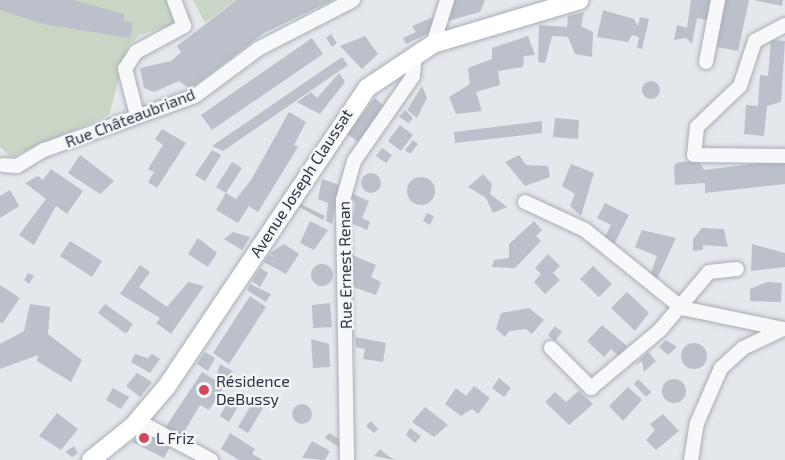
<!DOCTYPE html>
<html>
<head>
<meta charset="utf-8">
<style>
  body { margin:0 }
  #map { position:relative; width:785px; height:460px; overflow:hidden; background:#e4e7ec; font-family:"Exo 2",sans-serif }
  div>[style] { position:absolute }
  .green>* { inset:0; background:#c9d6c5 }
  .building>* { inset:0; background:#bbc0ca }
  .round { border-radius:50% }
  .roads { filter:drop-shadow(0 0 2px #a9aeb7) drop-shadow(0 0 2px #a9aeb7) }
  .minor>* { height:14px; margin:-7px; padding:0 7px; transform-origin:7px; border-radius:7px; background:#f7f8fa }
  .major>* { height:18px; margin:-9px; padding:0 9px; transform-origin:9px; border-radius:9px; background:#fff }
  .dots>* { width:16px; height:16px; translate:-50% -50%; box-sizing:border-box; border:3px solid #f4f6f9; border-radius:50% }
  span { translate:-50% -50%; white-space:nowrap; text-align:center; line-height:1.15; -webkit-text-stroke:4.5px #f4f6f9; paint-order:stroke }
  .street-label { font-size:16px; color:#2b3445 }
  .poi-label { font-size:16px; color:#2b3445 }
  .left { translate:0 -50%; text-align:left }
</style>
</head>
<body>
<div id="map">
  <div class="green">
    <i style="clip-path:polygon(0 0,167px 0,175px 24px,140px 35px,128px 46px,109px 115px,11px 157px,0 147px)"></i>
    <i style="clip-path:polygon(193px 0,237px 0,205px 23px)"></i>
  </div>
  <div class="building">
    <i style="clip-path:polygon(0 0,73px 0,124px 14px,123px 20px,133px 23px,130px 38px,43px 24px,0 10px)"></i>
    <i style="clip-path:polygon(237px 0,333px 0,264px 33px,190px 89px,179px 81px,154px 92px,144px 88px,140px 68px,171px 61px,181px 52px,177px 46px)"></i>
    <i style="clip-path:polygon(453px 0,485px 0,480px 12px,444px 22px)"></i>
    <i style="clip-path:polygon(691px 0,712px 0,708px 20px,697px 18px,692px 44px,686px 38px,674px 40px,677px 25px,687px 28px)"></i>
    <i style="clip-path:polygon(724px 0,749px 0,738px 51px,717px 47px)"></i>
    <i style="clip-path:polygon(754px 0,783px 0,782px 6px)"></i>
    <i style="clip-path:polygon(603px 10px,634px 19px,638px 26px,640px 17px,649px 19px,642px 49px,637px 48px,639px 37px,632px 35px,628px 42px,597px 37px)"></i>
    <i style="clip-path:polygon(584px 12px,581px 26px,593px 32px,592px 57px,575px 54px,568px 37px,552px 36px,545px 63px,538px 62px,539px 25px,567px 27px,568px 16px)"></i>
    <i style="clip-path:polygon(436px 16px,429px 33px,406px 44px,403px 38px,416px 32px,412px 26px)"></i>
    <i style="clip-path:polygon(331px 34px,337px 43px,332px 47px,326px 38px)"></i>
    <i style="clip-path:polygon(365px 36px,378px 54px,362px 69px,340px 46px)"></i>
    <i style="clip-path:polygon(528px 36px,535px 55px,524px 56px,523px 67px,498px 71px,500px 85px,476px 92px,482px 111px,456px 114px,449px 97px,470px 84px,468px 68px,492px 59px,492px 48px)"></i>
    <i style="clip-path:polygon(312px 38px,323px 54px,212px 130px,201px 115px)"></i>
    <i style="clip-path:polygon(771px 40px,785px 41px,781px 102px,767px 106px,764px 136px,744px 134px,746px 105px,758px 106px,760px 75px,768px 76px)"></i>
    <i style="clip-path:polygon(342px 57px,348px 65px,223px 151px,212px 146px)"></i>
    <i style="clip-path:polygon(339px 73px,345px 82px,320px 114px,297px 102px,311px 92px,317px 98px)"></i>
    <i class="round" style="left:642px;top:81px;width:18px;height:18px"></i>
    <i style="clip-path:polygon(422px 86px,427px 98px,417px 118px,407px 110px)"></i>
    <i style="clip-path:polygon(375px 98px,384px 106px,360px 143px,347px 134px)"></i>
    <i style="clip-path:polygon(405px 110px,413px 118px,409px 123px,399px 117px)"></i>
    <i style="clip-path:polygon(289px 112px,306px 122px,294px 145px,298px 147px,258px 212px,249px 206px,238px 223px,216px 210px,226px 193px,236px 199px,251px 180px)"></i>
    <i style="clip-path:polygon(555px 118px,579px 120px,578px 139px,553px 137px)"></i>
    <i style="clip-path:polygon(542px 121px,542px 133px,455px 143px,454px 132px)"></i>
    <i style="clip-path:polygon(400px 125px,413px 135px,401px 151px,388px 141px)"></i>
    <i style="clip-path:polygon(162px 129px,186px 143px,157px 188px,148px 182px,154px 172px,148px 169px,163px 145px,155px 139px)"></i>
    <i style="clip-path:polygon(413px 140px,418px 144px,410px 154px,405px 150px)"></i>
    <i style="clip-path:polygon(382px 148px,392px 155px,386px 163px,376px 156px)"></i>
    <i style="clip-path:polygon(212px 150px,221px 155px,205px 181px,195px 175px)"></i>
    <i style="clip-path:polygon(80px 155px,114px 181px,100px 194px,68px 173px)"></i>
    <i style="clip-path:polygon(519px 155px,526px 165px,548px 166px,550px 177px,525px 186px,505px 162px)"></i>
    <i style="clip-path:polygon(785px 160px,785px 184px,705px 193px,705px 183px,675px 185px,674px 165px,679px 162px,699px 161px,704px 170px)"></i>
    <i style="clip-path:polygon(232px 162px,242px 168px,226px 193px,216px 187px)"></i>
    <i style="clip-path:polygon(571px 164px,594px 173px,581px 216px,570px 206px,575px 194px,562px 186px)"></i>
    <i style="clip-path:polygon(51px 169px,83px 191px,67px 214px,56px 206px,34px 245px,19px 235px,46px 199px,25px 183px,38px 176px,43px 180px)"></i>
    <i class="round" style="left:361px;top:173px;width:20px;height:20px"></i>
    <i style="clip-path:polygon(483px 174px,492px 184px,490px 194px,507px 207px,493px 213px,486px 198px,468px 187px)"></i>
    <i class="round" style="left:407px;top:177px;width:28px;height:28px"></i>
    <i style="clip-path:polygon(322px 179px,339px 185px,332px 224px,326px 221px,328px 203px,318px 199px)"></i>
    <i style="clip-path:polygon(10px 190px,19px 206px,0 218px,0 196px)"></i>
    <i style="clip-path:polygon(350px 193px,369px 201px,362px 218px,370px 222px,367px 230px,351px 223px,355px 205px)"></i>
    <i style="clip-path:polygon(605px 203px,629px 215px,614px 244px,605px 237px,611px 225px,597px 218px)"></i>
    <i style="clip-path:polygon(301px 204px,325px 216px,323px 220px,299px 207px)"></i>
    <i style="clip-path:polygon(427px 213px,434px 216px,430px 225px,423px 221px)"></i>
    <i style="clip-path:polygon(310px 221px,328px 230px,314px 250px,300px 243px)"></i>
    <i style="clip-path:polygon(534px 221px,542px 230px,536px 236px,541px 241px,515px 268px,492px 267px,494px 260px,509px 258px,509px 244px)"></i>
    <i style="clip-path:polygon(702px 228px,724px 229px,728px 247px,703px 245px,703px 250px,693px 251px,693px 239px)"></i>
    <i style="clip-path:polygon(642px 230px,676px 238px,657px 279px,650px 275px,657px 256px,635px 247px)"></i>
    <i style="clip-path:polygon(233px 232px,250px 237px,242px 250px,224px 239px)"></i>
    <i style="clip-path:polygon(198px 238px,217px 253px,208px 267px,188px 254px)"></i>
    <i style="clip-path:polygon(70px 241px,102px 261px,92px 277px,60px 256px)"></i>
    <i style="clip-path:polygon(284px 244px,299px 254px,286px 274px,264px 262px,269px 254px,275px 258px,270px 253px)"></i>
    <i style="clip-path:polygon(752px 244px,785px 253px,785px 267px,751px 271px)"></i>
    <i style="clip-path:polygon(548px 254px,560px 266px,553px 273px,560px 280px,545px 294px,534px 282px,541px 274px,535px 268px)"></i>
    <i style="clip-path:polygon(352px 255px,376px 265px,371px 277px,381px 282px,376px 295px,353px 287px)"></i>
    <i class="round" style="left:311px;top:264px;width:22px;height:22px"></i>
    <i style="clip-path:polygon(140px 265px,150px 272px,139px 287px,167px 307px,188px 282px,204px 286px,171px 334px,156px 323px,160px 318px,120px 294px)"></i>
    <i style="clip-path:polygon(593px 266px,612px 284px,599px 297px,580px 279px)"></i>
    <i style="clip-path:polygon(260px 268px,268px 273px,260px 287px,252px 281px)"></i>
    <i style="clip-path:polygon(28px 273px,34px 276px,29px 284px,24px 280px)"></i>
    <i style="clip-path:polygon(767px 282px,782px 283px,781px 302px,750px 301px,750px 289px)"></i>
    <i style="clip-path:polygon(250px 284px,271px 294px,266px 302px,247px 290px)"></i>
    <i style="clip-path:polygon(0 285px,20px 298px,2px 324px,0 322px)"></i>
    <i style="clip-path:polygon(627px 292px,649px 313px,635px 331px,611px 308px)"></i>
    <i style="clip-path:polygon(250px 296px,266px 307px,229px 364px,213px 353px)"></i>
    <i style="clip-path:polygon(330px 303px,332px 327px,313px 328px,312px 305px)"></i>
    <i style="clip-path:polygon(30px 304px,50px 307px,48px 334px,82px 360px,71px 382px,37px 361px,38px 355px,0 369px,0 344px,24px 331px)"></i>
    <i style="clip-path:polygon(105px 304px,133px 324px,126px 334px,98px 313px)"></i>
    <i style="clip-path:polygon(529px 308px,544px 320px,532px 334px,526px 329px,509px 331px,505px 337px,496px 329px,501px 313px)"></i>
    <i style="clip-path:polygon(602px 325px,627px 346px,619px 356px,611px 349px,604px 357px,587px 341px)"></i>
    <i style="clip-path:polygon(555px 326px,562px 332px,555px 341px,548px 335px)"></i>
    <i style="clip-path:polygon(355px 337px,386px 343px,383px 362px,363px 359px,365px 349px,356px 347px)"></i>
    <i style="clip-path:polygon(311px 339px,329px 344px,330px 367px,313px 368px)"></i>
    <i style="clip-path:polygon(666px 340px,677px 347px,668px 355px,659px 347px)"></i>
    <i class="round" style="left:681px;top:343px;width:26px;height:26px"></i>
    <i style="clip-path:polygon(205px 352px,215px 358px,208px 371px,197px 364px)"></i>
    <i style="clip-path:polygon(648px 352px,656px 361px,644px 372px,642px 361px,634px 366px)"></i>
    <i style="clip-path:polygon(135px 354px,148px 358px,152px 354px,160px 359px,150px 373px,131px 362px)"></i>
    <i style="clip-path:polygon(220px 364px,234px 372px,209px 410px,200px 405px,181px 437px,165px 428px,202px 372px,215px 380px)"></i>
    <i style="clip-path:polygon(137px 373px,152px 382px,140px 397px,126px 386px)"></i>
    <i style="clip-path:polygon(499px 378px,511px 388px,504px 397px,492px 388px)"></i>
    <i style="clip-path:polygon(638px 379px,651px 392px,646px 397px,634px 384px)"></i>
    <i class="round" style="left:662px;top:379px;width:24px;height:24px"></i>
    <i style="clip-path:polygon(474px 386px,490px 398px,478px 414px,472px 409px,461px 416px,445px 404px,456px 388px,466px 396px)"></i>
    <i style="clip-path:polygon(628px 387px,642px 400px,623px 421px,609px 406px)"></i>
    <i style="clip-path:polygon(113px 388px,129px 397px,121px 409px,106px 400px)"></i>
    <i style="clip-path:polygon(579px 391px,593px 404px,569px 425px,545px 402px,555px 392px,566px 402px)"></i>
    <i style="clip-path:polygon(230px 398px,240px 403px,229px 422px,220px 416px)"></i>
    <i style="clip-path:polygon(253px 402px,263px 408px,248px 433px,238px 427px)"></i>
    <i class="round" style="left:292px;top:404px;width:20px;height:20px"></i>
    <i style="clip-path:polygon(425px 407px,448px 425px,434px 437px,412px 422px)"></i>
    <i style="clip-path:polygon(57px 413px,78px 429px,61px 450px,39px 436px)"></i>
    <i style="clip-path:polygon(663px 414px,679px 431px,656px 450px,646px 440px,655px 430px,650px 424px)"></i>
    <i style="clip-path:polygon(371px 421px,378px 429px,374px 433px,366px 426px)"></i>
    <i style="clip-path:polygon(146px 428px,170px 447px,164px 458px,132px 442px)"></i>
    <i style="clip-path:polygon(410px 428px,421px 436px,415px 443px,406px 435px)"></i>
    <i style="clip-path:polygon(230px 433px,255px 449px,252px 454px,263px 460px,239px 460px,221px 449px)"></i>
    <i style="clip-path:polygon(329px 433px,339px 439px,339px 447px,325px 438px)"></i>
    <i style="clip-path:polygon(312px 441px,330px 451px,325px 460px,302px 458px)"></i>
    <i style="clip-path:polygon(74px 446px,78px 453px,72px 457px,65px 452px)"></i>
    <i style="clip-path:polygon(380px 449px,387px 455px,395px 460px,374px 456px)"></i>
  </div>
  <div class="roads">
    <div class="minor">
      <i style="left:785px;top:25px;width:34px;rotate:152deg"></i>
      <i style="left:755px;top:41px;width:47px;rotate:108.4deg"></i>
      <i style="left:740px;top:86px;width:59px;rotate:136.4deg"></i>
      <i style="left:697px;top:127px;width:28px;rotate:96deg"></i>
      <i style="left:694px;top:155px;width:91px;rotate:0.6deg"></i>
      <i style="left:433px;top:44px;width:46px;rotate:-72.3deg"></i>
      <i style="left:706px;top:62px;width:63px;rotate:-79deg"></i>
      <i style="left:137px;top:115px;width:48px;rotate:-104.6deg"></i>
      <i style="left:125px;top:69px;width:20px;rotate:-57deg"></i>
      <i style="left:136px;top:52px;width:55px;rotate:-28.4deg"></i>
      <i style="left:184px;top:26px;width:28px;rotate:-111deg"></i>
      <i style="left:3px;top:165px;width:14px;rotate:4deg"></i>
      <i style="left:17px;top:166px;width:31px;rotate:-31deg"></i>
      <i style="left:44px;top:150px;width:160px;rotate:-19.7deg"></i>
      <i style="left:195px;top:96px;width:79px;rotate:-36.7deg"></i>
      <i style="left:258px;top:49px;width:107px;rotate:-27.3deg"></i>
      <i style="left:525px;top:202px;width:66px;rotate:25deg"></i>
      <i style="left:585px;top:230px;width:124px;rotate:38.8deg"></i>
      <i style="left:682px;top:308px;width:103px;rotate:11.7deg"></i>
      <i style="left:551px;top:348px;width:57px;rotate:45deg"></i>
      <i style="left:591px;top:388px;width:90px;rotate:-40deg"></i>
      <i style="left:660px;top:330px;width:76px;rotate:-49.8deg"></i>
      <i style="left:709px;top:272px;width:28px;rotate:-6deg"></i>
      <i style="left:138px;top:421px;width:83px;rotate:28.1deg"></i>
      <i style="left:347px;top:460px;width:260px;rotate:-90.9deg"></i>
      <i style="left:343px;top:200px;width:41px;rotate:-74.2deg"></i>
      <i style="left:354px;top:161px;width:103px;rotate:-55.2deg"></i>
      <i style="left:413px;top:76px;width:22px;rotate:-85deg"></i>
      <i style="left:691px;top:460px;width:37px;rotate:-81deg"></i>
      <i style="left:697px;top:423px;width:60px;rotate:-66.4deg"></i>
      <i style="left:721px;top:368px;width:30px;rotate:-42deg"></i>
      <i style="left:743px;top:348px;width:44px;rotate:-25.4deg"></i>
    </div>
    <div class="major">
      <i style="left:91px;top:460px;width:54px;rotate:-39deg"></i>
      <i style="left:133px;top:426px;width:52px;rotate:-49.6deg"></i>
      <i style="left:167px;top:386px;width:359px;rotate:-56.1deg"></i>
      <i style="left:367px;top:88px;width:79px;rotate:-33.7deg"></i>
      <i style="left:433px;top:44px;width:153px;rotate:-16.7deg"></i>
    </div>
  </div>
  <div class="dots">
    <i style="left:204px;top:390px;background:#d1495b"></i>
    <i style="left:144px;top:438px;background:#d1495b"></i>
  </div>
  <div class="street-label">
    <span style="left:130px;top:118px;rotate:-21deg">Rue Châteaubriand</span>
    <span style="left:301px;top:183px;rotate:-57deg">Avenue Joseph Claussat</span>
    <span style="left:345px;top:265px;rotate:-91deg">Rue Ernest Renan</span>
  </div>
  <div class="poi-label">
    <span class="left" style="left:216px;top:390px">Résidence<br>DeBussy</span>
    <span class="left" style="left:156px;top:438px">L Friz</span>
  </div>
</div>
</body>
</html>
